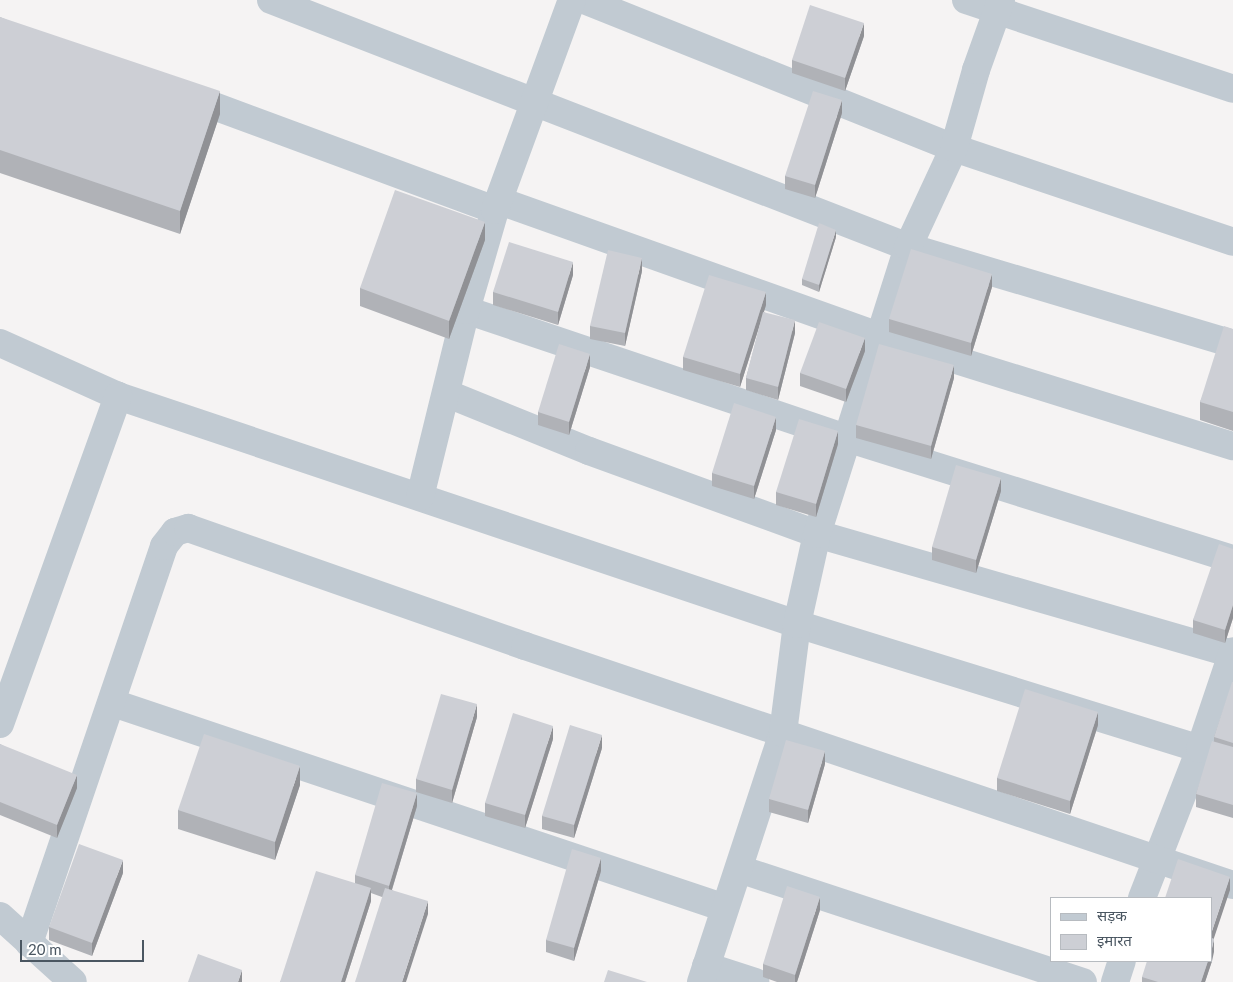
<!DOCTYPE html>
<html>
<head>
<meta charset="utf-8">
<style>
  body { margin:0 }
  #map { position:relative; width:1233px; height:982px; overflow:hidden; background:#f5f3f3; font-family:Lato,"Noto Sans Devanagari",sans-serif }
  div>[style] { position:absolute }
  .street>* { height:28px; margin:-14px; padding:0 14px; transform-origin:14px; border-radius:14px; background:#c1cad2 }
  .wall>* { inset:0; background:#b0b2b7 }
  .shaded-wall>* { inset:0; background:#909195 }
  .building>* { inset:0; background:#cdcfd5 }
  span { translate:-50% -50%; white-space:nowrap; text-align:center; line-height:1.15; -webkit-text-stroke:5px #fff; paint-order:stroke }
  .legend { position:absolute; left:1050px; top:897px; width:162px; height:65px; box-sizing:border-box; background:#fff; border:1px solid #b7bbc0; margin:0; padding:6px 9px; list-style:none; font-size:15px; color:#4a5661 }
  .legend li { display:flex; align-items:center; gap:10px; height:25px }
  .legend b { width:25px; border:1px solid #b7bbc0 }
  .scale { position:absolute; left:20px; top:940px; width:124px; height:22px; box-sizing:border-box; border:2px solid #4a5661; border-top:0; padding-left:6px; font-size:15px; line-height:18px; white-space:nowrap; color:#4a5661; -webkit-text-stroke:4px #fff; paint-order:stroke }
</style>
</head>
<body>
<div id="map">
  <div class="street">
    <i style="left:271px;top:0;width:683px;rotate:21.19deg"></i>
    <i style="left:908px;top:247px;width:339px;rotate:16.6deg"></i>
    <i style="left:584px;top:0;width:399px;rotate:21.8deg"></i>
    <i style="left:954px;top:148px;width:294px;rotate:18.6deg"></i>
    <i style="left:966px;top:0;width:281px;rotate:18.4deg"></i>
    <i style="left:184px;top:95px;width:332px;rotate:20.3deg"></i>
    <i style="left:500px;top:201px;width:402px;rotate:19.6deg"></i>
    <i style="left:879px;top:336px;width:371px;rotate:17.3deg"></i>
    <i style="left:466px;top:310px;width:401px;rotate:18.6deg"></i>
    <i style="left:846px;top:438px;width:405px;rotate:17.4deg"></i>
    <i style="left:0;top:343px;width:129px;rotate:24.2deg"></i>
    <i style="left:118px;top:396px;width:716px;rotate:18.56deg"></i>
    <i style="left:797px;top:624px;width:422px;rotate:17.2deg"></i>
    <i style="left:448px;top:394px;width:152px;rotate:22deg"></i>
    <i style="left:589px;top:451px;width:243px;rotate:20deg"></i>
    <i style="left:817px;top:534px;width:433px;rotate:16.1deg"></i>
    <i style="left:420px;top:497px;width:193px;rotate:-76.2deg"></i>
    <i style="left:466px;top:310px;width:104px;rotate:-73.8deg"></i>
    <i style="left:495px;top:210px;width:224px;rotate:-69.9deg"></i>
    <i style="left:113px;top:703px;width:645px;rotate:18.52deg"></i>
    <i style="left:0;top:724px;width:349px;rotate:-70.2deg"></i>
    <i style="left:739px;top:869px;width:362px;rotate:18.2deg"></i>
    <i style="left:1142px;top:898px;width:160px;rotate:-68.7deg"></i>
    <i style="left:1200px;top:749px;width:103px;rotate:-71.4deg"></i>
    <i style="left:0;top:916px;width:98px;rotate:42.1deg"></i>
    <i style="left:29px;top:943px;width:419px;rotate:-71.2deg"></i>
    <i style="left:164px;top:546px;width:18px;rotate:-52deg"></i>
    <i style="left:175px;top:532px;width:14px;rotate:-17deg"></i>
    <i style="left:188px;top:528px;width:357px;rotate:19.3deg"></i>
    <i style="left:525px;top:646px;width:747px;rotate:18.65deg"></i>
    <i style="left:706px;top:966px;width:52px;rotate:18.1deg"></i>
    <i style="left:701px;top:982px;width:262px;rotate:-71.8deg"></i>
    <i style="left:783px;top:733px;width:110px;rotate:-82.7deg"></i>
    <i style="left:797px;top:624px;width:92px;rotate:-77.5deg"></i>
    <i style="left:817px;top:534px;width:301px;rotate:-72.4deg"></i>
    <i style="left:908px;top:247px;width:109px;rotate:-65.1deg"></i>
    <i style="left:954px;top:148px;width:81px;rotate:-74.2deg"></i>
    <i style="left:976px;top:70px;width:74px;rotate:-70.3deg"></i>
    <i style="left:1115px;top:982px;width:22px;rotate:-72deg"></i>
  </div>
  <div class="wall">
    <i style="clip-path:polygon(0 17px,220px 114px,180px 234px,0 173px)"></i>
    <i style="clip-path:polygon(864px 36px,845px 91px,792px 73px,792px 60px)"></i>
    <i style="clip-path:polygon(842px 113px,815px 198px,785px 189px,785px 176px)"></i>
    <i style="clip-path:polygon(836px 237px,819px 292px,802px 285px,802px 279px)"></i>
    <i style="clip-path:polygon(485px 240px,449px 339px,360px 306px,360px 288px)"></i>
    <i style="clip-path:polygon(642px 271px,625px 346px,590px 339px,590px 326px)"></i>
    <i style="clip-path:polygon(573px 275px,558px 325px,493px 305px,493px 292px)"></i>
    <i style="clip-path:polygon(992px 287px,971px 356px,889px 332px,889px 319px)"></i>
    <i style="clip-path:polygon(766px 305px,764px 312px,795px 333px,778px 400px,746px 390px,746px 378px,763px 315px,740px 387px,683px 370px,683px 357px)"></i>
    <i style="clip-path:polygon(1233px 329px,1233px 431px,1200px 420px,1200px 402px)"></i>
    <i style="clip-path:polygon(865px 351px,846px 402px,800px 386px,800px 373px)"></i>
    <i style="clip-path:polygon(590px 367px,569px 435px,538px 425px,538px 412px)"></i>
    <i style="clip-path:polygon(954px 378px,931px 459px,856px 438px,856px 425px)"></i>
    <i style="clip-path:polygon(776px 430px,754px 499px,712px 486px,712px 473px)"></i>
    <i style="clip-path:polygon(838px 444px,816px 517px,776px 505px,776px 492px)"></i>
    <i style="clip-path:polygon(1001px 491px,976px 573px,932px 560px,932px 547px)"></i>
    <i style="clip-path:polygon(1233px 549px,1233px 618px,1225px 643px,1193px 633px,1193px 620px)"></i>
    <i style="clip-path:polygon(1233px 682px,1233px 818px,1196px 807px,1196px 794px,1214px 741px,1214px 737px)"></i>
    <i style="clip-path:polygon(477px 717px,452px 803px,416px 792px,416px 779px)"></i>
    <i style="clip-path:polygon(1098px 725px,1070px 814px,997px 791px,997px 778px)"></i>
    <i style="clip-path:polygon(553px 739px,525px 828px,485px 816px,485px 803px)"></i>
    <i style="clip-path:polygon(0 744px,77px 788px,57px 838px,0 815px)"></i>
    <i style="clip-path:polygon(602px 748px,574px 838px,542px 829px,542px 816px)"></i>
    <i style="clip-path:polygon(825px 764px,808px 823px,769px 812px,769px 799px)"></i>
    <i style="clip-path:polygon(300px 785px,275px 860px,178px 829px,178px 810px)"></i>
    <i style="clip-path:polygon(417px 806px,392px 890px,428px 914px,382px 897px,371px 893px,371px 901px,345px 982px,280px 982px,355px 883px,355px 875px)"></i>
    <i style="clip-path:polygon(601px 871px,574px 961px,546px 952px,546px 940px)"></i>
    <i style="clip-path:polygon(123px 873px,92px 956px,49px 940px,49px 927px)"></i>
    <i style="clip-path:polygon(820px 910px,797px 982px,777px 982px,763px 977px,763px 964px)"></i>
    <i style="clip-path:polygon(1212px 961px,1205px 982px,1142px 982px,1142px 977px)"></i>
  </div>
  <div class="shaded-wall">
    <i style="clip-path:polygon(864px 23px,864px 36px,845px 91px,845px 78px)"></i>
    <i style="clip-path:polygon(220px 91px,220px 114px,180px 234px,180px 211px)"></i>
    <i style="clip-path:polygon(842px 100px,842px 113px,815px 198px,815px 185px)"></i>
    <i style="clip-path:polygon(485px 222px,485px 240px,449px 339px,449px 321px)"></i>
    <i style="clip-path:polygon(836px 230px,836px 237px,819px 292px,819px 285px)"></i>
    <i style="clip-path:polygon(642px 258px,642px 271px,625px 346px,625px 333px)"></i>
    <i style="clip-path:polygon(573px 262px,573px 275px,558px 325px,558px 312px)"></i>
    <i style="clip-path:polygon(992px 274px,992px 287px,971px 356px,971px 343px)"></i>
    <i style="clip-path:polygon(766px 292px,766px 305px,740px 387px,740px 374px)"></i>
    <i style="clip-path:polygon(795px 320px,795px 333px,778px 400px,778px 387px)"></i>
    <i style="clip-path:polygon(865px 338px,865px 351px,846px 402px,846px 389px)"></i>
    <i style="clip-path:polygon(590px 354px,590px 367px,569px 435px,569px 422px)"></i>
    <i style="clip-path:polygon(954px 365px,954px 378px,931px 459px,931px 446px)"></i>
    <i style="clip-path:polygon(776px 417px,776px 430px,754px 499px,754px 486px)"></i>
    <i style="clip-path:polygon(838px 431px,838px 444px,816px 517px,816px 504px)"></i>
    <i style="clip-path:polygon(1001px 478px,1001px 491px,976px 573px,976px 560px)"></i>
    <i style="clip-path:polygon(1233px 605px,1233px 618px,1225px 643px,1225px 630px)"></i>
    <i style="clip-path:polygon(477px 704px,477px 717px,452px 803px,452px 790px)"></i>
    <i style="clip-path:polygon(1098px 712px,1098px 725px,1070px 814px,1070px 801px)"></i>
    <i style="clip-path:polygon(553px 726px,553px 739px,525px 828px,525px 815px)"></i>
    <i style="clip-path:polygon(602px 735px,602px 748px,574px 838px,574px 825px)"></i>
    <i style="clip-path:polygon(825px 751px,825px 764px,808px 823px,808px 810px)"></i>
    <i style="clip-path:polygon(300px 766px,300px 785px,275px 860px,275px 842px)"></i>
    <i style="clip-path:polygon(77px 775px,77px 788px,57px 838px,57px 825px)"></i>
    <i style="clip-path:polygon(417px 793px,417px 806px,389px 899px,389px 886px)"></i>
    <i style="clip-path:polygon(601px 858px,601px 871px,574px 961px,574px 948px)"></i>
    <i style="clip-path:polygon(123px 860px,123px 873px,92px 956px,92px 943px)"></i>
    <i style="clip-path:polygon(1230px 877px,1230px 890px,1212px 944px,1212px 931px)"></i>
    <i style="clip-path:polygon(371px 888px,371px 901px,345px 982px,341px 982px)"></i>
    <i style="clip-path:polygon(820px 897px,820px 910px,797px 982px,795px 982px,795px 975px)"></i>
    <i style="clip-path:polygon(428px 901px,428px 914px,406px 982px,402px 982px)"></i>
    <i style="clip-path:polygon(1214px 939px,1214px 952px,1212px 961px,1212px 948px)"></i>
    <i style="clip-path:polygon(1208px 961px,1212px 961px,1205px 982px,1201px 982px)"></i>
    <i style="clip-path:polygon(242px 970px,242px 982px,238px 982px)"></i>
  </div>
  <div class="building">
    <i style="clip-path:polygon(810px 5px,864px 23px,845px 78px,792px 60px)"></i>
    <i style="clip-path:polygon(0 17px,220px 91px,180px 211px,0 150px)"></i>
    <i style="clip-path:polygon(813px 91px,842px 100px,815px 185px,785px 176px)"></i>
    <i style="clip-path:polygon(395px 190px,485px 222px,449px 321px,360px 288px)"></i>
    <i style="clip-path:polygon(819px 223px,836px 230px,819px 285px,802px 279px)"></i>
    <i style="clip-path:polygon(509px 242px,573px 262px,558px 312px,493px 292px)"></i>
    <i style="clip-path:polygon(911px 249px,992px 274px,971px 343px,889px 319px)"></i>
    <i style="clip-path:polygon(608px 250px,642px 258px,625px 333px,590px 326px)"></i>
    <i style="clip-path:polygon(709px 275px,766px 292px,740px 374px,683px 357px)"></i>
    <i style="clip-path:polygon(763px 312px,795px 320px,778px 387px,746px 378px)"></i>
    <i style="clip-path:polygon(819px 322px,865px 338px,846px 389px,800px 373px)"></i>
    <i style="clip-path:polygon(1224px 326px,1233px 329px,1233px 412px,1200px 402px)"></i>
    <i style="clip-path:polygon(559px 344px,590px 354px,569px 422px,538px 412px)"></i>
    <i style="clip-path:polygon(879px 344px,954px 365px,931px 446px,856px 425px)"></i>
    <i style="clip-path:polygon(734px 403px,776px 417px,754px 486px,712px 473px)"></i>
    <i style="clip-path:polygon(799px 419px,838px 431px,816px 504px,776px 492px)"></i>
    <i style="clip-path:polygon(956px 465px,1001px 478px,976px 560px,932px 547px)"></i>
    <i style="clip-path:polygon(1219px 544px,1233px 549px,1233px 605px,1225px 630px,1193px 620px)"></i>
    <i style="clip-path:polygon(1232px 682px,1233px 682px,1233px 743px,1214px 737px)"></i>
    <i style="clip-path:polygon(1025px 689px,1098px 712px,1070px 801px,997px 778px)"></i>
    <i style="clip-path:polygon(441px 694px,477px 704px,452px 790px,416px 779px)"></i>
    <i style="clip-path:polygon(513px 713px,553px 726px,525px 815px,485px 803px)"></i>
    <i style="clip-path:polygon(570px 725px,602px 735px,574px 825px,542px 816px)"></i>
    <i style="clip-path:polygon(204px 734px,300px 766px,275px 842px,178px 810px)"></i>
    <i style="clip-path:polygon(786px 740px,825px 751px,808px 810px,769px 799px)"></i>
    <i style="clip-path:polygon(1212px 741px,1233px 747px,1233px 805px,1196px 794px)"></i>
    <i style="clip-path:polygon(0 744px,77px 775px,57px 825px,0 802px)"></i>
    <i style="clip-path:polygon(382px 783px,417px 793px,389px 886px,355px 875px)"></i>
    <i style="clip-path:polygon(79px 844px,123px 860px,92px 943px,49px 927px)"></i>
    <i style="clip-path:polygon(572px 849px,601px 858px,574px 948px,546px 940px)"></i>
    <i style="clip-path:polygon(1178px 859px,1230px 877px,1212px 931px,1212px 898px,1165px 898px)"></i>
    <i style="clip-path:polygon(316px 871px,371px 888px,341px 982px,280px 982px)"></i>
    <i style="clip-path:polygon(787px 886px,820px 897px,795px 975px,763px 964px)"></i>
    <i style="clip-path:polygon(385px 888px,428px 901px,402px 982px,355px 982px)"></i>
    <i style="clip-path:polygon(1212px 938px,1214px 939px,1212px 948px)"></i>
    <i style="clip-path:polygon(198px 954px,242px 970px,238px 982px,188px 982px)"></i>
    <i style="clip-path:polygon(1147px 961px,1208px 961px,1201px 982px,1158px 982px,1142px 977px)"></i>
    <i style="clip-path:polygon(608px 970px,647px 982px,604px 982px)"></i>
  </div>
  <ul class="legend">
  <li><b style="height:6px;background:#c1cad2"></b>सड़क</li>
  <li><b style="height:14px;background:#cdcfd5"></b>इमारत</li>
  </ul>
  <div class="scale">20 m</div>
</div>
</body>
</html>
